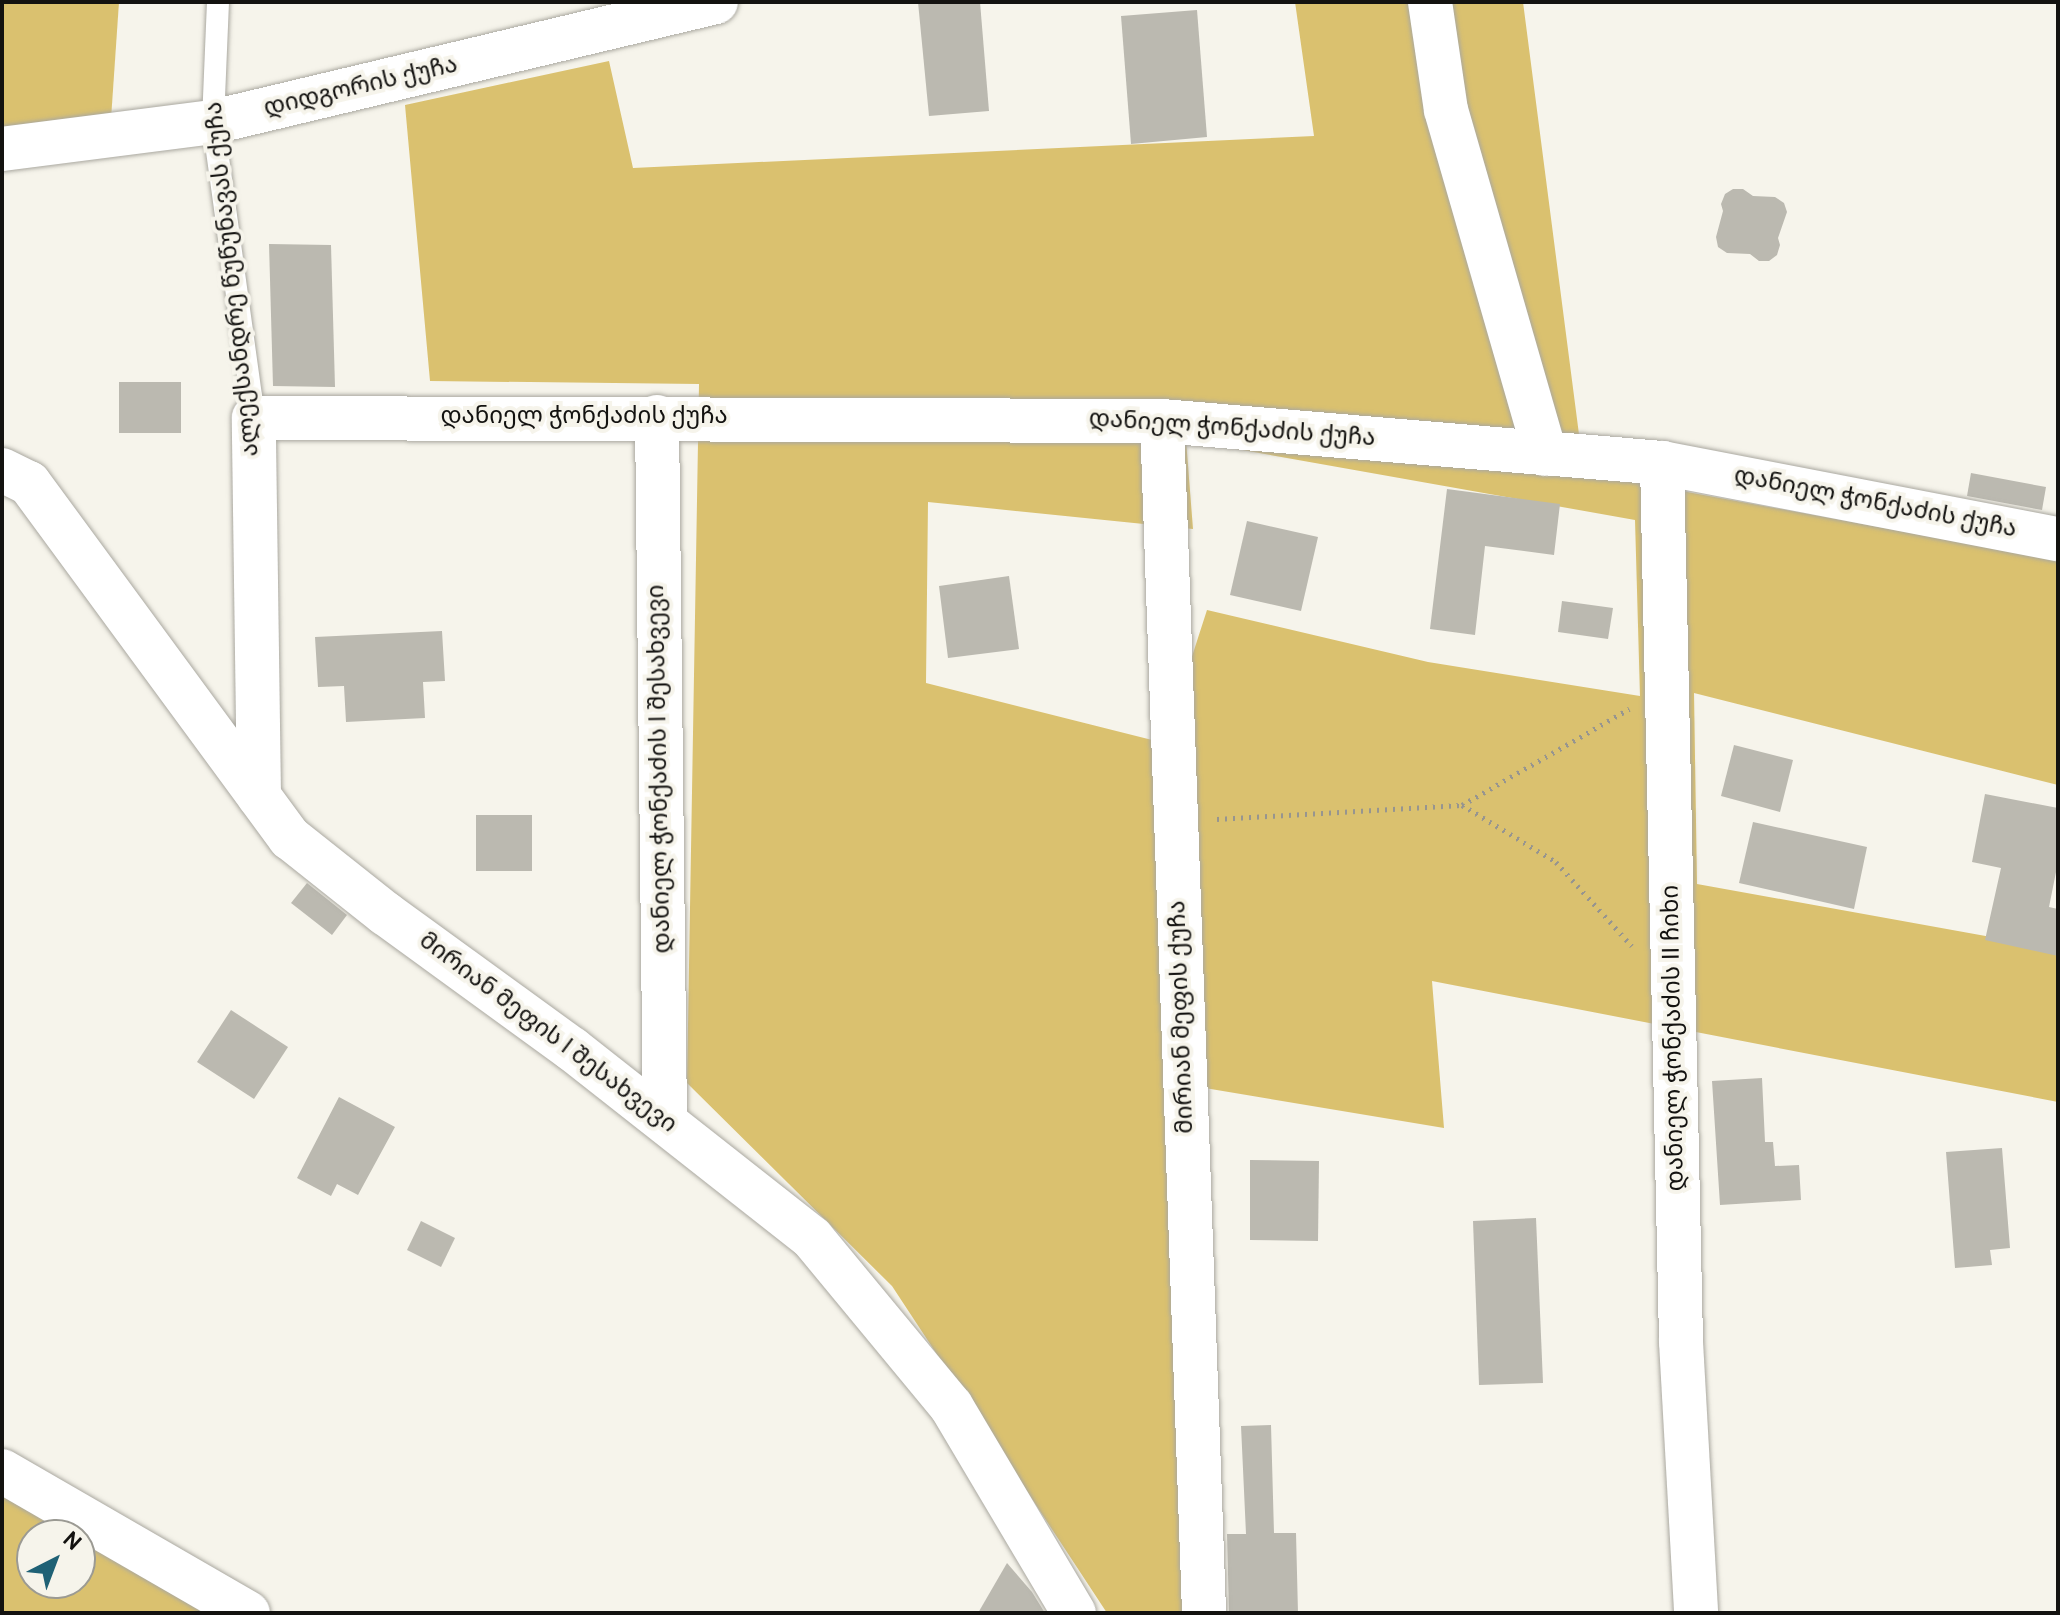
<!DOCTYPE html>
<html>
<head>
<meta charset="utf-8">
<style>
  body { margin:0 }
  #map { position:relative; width:2060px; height:1615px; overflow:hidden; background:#f6f4eb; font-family:Overpass,"Noto Sans Georgian",sans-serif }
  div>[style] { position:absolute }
  .green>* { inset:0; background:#dac16f }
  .building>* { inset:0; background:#bbb9b0 }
  .path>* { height:5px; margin-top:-2.5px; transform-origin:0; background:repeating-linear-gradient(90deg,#97958f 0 2px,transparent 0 8px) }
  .roads { filter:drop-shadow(0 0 2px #aaa8a0) drop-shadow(0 0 2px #aaa8a0) }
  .service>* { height:22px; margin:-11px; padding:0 11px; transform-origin:11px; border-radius:11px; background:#fff }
  .minor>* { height:44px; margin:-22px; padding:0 22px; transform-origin:22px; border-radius:22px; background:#fff }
  .secondary>* { height:44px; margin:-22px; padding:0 22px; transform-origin:22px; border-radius:22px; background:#fff }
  span { translate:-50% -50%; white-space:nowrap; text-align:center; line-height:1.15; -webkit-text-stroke:8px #f6f4eb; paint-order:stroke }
  .street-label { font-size:24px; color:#131210 }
  .frame { position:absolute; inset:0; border:4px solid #131210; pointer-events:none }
  .north { position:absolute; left:16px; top:1519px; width:80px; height:80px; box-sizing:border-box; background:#f6f4eb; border:2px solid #9b9a93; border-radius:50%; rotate:42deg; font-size:22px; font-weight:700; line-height:32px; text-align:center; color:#131210 }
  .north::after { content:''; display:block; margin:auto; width:28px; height:36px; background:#1f6175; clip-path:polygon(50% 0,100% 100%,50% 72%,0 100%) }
</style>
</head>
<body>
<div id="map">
  <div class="green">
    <i style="clip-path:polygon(2px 2px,119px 2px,111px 119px,2px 132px)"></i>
    <i style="clip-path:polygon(evenodd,1295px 2px,1523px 2px,1584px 473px,2058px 560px,2058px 785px,1694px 693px,1697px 884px,2058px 949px,2058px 1102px,1432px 981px,1444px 1128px,1169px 1082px,1188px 1613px,1107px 1613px,892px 1286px,687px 1083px,699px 384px,430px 381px,405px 105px,609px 61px,633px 168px,1314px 136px,1295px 2px,1186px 440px,1635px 520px,1640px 696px,1428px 662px,1207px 610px,1164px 743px,926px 683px,928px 502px,1193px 529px,1186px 440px)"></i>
    <i style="clip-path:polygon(2px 1493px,73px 1535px,32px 1535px,32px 1583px,80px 1583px,80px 1539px,206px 1613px,2px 1613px)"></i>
  </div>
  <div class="building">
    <i style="clip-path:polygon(918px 2px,980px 2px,989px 111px,929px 116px)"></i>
    <i style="clip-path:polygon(1197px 10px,1207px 137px,1131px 144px,1121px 16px)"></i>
    <i style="clip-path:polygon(1733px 189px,1743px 189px,1753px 196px,1775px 197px,1784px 203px,1787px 212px,1778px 238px,1780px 245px,1777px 255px,1769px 261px,1759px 261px,1750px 254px,1727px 253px,1718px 247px,1716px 237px,1723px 211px,1721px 204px,1725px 194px)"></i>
    <i style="clip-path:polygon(269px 244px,331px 245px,335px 387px,273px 386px)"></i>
    <i style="clip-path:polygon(119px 382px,181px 382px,181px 433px,119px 433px)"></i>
    <i style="clip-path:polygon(1971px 473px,2046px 487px,2042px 510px,1967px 496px)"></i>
    <i style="clip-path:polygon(1447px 489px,1560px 504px,1554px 555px,1485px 546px,1475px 635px,1430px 629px)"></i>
    <i style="clip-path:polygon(1247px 521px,1318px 537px,1301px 611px,1230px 595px)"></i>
    <i style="clip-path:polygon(1009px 576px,1019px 649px,948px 658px,939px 586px)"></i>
    <i style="clip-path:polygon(1562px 601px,1613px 608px,1608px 639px,1558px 632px)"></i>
    <i style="clip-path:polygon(442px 631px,445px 681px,423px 682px,425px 718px,346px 722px,344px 686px,318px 687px,315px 637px)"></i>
    <i style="clip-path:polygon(1734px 745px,1793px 760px,1780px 812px,1721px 796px)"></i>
    <i style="clip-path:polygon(1985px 794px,2058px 808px,2058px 862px,2049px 907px,2058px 909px,2058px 956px,1985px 940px,2001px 868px,1972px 862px)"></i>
    <i style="clip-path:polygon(476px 815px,532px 815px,532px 871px,476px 871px)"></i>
    <i style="clip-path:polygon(1753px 822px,1867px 847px,1854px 909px,1739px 883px)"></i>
    <i style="clip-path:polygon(307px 883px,347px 915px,332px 935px,291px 903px)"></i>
    <i style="clip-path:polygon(231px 1010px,288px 1047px,254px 1099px,197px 1062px)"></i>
    <i style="clip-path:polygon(1762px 1078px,1765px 1142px,1773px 1142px,1775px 1166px,1799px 1165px,1801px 1200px,1720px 1205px,1712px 1081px)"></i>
    <i style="clip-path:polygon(339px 1097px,395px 1127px,358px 1195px,337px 1184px,331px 1196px,297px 1178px)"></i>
    <i style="clip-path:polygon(2002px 1148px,2010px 1248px,1990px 1250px,1992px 1265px,1955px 1268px,1946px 1152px)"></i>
    <i style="clip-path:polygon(1250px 1160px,1319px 1161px,1318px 1241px,1250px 1240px)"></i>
    <i style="clip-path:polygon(1536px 1218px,1543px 1383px,1479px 1385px,1473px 1221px)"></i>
    <i style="clip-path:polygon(421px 1221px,455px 1238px,441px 1267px,407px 1250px)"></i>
    <i style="clip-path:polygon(1271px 1425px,1274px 1533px,1296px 1533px,1298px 1613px,1229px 1613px,1227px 1534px,1246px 1534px,1241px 1426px)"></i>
    <i style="clip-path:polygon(1007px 1563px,1032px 1592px,1045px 1613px,978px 1613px)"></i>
  </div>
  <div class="path">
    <i style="left:1462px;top:805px;width:110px;rotate:31.2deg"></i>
    <i style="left:1556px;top:862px;width:113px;rotate:47.9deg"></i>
    <i style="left:1217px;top:819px;width:245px;rotate:-3.3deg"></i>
    <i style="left:1462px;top:805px;width:193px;rotate:-29.9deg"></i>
  </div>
  <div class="roads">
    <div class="service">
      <i style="left:218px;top:2px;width:120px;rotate:92.4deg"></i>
      <i style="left:213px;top:122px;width:299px;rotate:82.1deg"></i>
    </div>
    <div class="minor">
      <i style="left:1430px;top:2px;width:109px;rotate:81.6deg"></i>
      <i style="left:1446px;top:110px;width:358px;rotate:73.9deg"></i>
      <i style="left:2px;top:149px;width:213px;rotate:-7.3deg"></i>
      <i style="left:213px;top:122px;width:517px;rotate:-13.42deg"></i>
      <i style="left:657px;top:417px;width:704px;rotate:89.35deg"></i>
      <i style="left:1162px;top:421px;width:1193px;rotate:87.98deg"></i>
      <i style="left:1662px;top:463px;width:879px;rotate:88.76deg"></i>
      <i style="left:1681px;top:1342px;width:271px;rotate:86.8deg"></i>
      <i style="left:2px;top:470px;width:30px;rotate:26deg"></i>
      <i style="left:29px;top:483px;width:441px;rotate:53.7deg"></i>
      <i style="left:290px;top:838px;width:122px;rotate:38.4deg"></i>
      <i style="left:386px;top:914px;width:230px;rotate:36deg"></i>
      <i style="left:572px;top:1049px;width:305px;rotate:38.2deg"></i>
      <i style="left:812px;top:1238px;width:218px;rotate:50.4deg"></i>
      <i style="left:951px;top:1406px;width:241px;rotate:59.3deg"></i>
      <i style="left:259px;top:796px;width:378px;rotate:-90.8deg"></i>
      <i style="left:254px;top:418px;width:908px;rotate:0.19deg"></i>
      <i style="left:1162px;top:421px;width:502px;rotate:4.8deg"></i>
      <i style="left:1662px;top:463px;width:403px;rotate:10.9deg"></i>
    </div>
    <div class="secondary">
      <i style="left:2px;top:1471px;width:284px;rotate:30deg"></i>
    </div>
  </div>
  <div class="street-label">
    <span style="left:361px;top:88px;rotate:-13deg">დიდგორის ქუჩა</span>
    <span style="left:234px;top:279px;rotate:-96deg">ალექსანდრე წუწუნავას ქუჩა</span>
    <span style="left:584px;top:418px">დანიელ ჭონქაძის ქუჩა</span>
    <span style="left:1232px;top:430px;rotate:4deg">დანიელ ჭონქაძის ქუჩა</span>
    <span style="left:1875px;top:504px;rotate:11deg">დანიელ ჭონქაძის ქუჩა</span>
    <span style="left:661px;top:769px;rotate:-91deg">დანიელ ჭონქაძის I შესახვევი</span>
    <span style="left:1183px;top:1017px;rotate:-92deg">მირიან მეფის ქუჩა</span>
    <span style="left:547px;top:1034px;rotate:37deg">მირიან მეფის I შესახვევი</span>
    <span style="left:1675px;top:1038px;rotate:-91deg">დანიელ ჭონქაძის II ჩიხი</span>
  </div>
  <div class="frame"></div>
  <div class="north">N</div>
</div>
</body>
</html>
